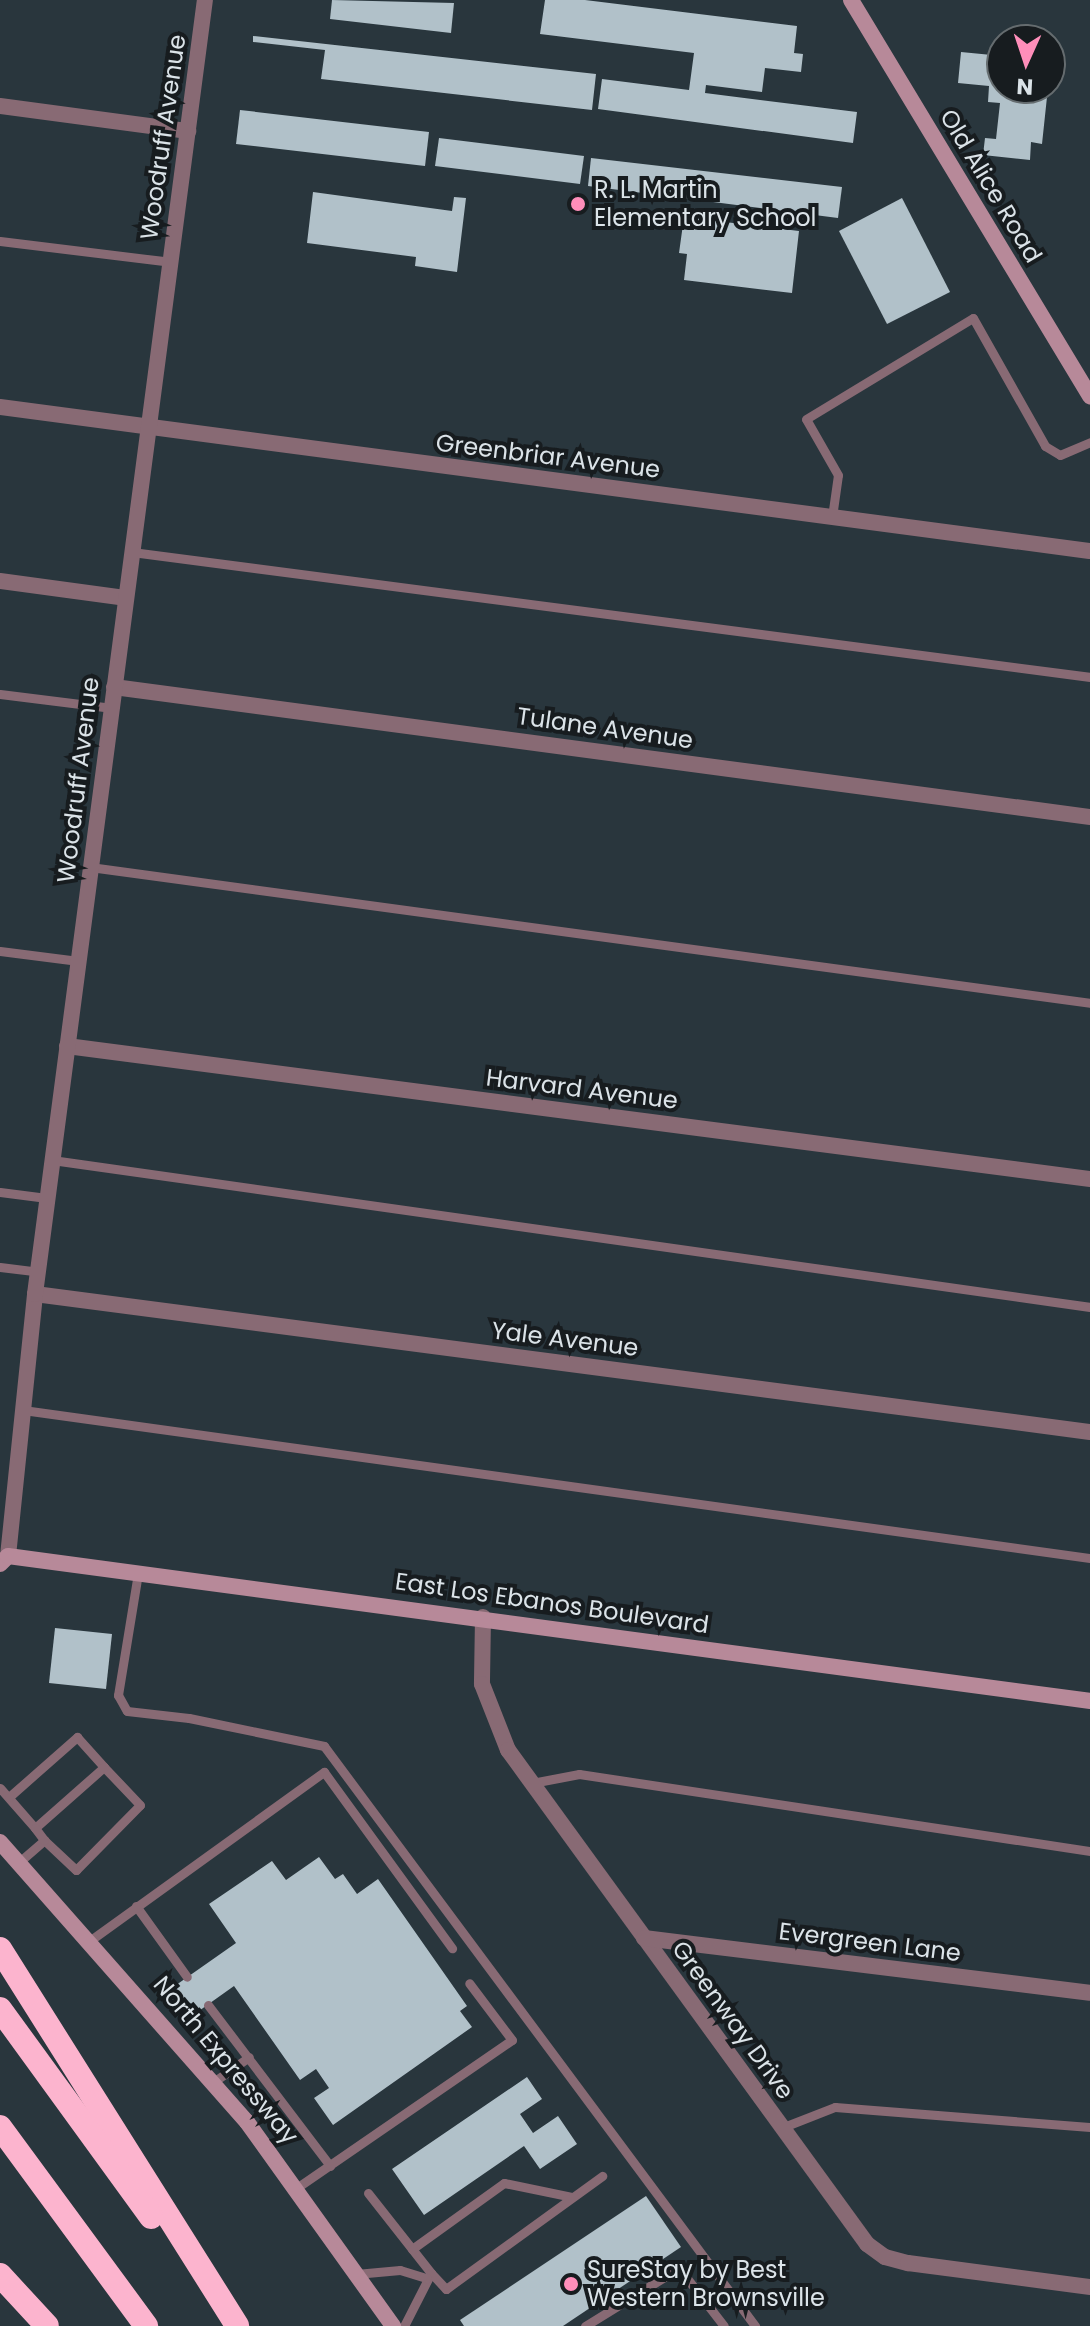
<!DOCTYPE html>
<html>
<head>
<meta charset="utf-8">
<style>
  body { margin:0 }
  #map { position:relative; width:1090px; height:2326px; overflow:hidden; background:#29363d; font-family:Poppins,sans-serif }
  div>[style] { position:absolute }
  .building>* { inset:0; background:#b1c1c9 }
  .lane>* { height:9px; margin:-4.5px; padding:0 4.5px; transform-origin:4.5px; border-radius:4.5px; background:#886a74 }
  .street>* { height:16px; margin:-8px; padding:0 8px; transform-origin:8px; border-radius:8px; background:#886a74 }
  .secondary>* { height:16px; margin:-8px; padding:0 8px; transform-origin:8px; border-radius:8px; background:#b78999 }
  .highway>* { height:24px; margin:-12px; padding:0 12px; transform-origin:12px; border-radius:12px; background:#fcb4ce }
  .dots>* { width:22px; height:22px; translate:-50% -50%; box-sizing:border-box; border:4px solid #171c1f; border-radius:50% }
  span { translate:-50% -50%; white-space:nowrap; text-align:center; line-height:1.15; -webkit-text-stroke:8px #171c1f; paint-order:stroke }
  .street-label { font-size:24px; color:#dbe3e8 }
  .poi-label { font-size:24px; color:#dbe3e8 }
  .left { translate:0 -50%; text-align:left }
  .north { position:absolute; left:986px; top:24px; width:80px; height:80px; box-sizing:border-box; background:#171c1f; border:2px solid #656c6f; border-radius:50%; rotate:183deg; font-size:22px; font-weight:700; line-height:32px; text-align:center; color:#dbe3e8 }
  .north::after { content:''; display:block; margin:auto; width:28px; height:36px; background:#ff8eba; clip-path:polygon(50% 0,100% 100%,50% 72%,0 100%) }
</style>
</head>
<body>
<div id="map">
  <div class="building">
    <i style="clip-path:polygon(332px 0,454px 3px,451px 33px,330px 19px)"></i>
    <i style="clip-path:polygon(545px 0,585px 0,797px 26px,794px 53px,803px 54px,801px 72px,765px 68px,762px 92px,706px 85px,705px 93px,857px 112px,853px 143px,598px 109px,602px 79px,689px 90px,694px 53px,540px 34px)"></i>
    <i style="clip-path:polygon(253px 36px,596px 74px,592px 110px,321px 79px,325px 50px,253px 42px)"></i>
    <i style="clip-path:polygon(961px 52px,1002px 56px,1002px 88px,1047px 97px,1042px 144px,1031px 142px,1030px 160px,983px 155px,985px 138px,996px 139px,1000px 103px,988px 102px,989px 86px,958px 83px)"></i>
    <i style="clip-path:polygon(240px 110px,429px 132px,425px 166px,236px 144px)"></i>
    <i style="clip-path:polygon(439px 138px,584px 156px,580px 184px,435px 166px)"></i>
    <i style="clip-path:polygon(591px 158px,842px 187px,838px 218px,588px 186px)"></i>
    <i style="clip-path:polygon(313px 192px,452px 211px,454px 197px,466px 198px,457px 272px,415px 266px,416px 257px,307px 243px)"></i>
    <i style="clip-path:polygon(902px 198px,950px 292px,887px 324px,839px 231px)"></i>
    <i style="clip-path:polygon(684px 217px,799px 231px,792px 293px,684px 280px,687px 254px,679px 253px)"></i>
    <i style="clip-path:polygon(55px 1628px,112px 1634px,106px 1689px,49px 1683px)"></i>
    <i style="clip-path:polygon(319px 1857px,335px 1879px,343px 1874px,357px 1894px,378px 1879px,467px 2006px,460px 2011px,472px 2027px,333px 2125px,314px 2098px,329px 2088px,316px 2069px,300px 2080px,234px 1986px,189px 2018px,169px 1990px,236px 1943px,209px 1904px,272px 1861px,286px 1880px)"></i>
    <i style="clip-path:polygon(527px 2077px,542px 2099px,520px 2114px,533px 2133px,558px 2116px,577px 2144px,540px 2169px,524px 2146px,424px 2215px,392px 2169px)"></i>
    <i style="clip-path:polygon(646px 2196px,681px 2247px,563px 2326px,464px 2326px,460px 2320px)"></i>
  </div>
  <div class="lane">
    <i style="left:0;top:241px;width:171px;rotate:7deg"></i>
    <i style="left:832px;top:517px;width:42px;rotate:-81.9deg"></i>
    <i style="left:838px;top:475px;width:64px;rotate:-119.7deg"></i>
    <i style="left:806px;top:419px;width:195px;rotate:-31.2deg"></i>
    <i style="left:973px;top:318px;width:147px;rotate:60.6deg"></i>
    <i style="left:1045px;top:446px;width:17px;rotate:31deg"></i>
    <i style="left:1060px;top:455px;width:33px;rotate:-23deg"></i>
    <i style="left:132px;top:552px;width:966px;rotate:7.43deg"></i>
    <i style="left:0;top:694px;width:113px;rotate:7.1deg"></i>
    <i style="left:90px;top:867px;width:1009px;rotate:7.74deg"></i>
    <i style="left:0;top:951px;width:79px;rotate:7.3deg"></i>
    <i style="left:52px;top:1160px;width:1048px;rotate:8.06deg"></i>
    <i style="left:0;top:1192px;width:47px;rotate:7.3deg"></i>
    <i style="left:0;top:1267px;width:38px;rotate:7deg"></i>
    <i style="left:23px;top:1410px;width:1077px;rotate:7.9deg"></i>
    <i style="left:138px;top:1573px;width:124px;rotate:99.3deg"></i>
    <i style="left:118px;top:1695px;width:18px;rotate:61deg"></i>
    <i style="left:127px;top:1711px;width:62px;rotate:6.4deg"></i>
    <i style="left:189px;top:1718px;width:138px;rotate:11.7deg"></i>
    <i style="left:324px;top:1746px;width:723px;rotate:53.38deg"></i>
    <i style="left:532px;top:1783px;width:48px;rotate:-10.8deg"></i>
    <i style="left:579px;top:1774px;width:517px;rotate:8.57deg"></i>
    <i style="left:0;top:1788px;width:53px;rotate:48.8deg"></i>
    <i style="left:9px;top:1797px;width:91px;rotate:-41.4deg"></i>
    <i style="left:77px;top:1737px;width:40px;rotate:48deg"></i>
    <i style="left:18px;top:1863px;width:35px;rotate:-41deg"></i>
    <i style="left:44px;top:1840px;width:44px;rotate:43.2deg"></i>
    <i style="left:76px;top:1870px;width:91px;rotate:-45.4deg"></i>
    <i style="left:140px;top:1805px;width:52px;rotate:-133.5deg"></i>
    <i style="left:104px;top:1767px;width:92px;rotate:138.5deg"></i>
    <i style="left:35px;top:1828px;width:15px;rotate:53deg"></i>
    <i style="left:136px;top:1906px;width:87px;rotate:54.3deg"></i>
    <i style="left:88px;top:1942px;width:291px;rotate:-35.8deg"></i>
    <i style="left:324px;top:1772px;width:218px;rotate:54deg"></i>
    <i style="left:208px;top:2005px;width:202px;rotate:52.8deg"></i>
    <i style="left:212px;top:2083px;width:45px;rotate:-35.1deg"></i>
    <i style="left:781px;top:2128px;width:58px;rotate:-21.3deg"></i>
    <i style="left:835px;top:2107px;width:256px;rotate:4.5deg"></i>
    <i style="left:295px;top:2189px;width:263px;rotate:-34.5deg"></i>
    <i style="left:512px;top:2040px;width:71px;rotate:-127deg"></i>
    <i style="left:368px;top:2193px;width:102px;rotate:51.8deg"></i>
    <i style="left:431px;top:2273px;width:59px;rotate:117deg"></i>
    <i style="left:412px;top:2249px;width:113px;rotate:-35.7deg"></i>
    <i style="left:504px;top:2183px;width:69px;rotate:11.6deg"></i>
    <i style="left:431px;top:2273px;width:22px;rotate:47deg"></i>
    <i style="left:446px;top:2289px;width:193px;rotate:-35.9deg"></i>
    <i style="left:356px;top:2274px;width:44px;rotate:-5.2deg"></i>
    <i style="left:400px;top:2270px;width:28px;rotate:17deg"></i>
    <i style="left:585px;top:2326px;width:110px;rotate:-31.7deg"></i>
    <i style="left:679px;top:2268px;width:73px;rotate:52.2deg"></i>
  </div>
  <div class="street">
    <i style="left:0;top:106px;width:190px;rotate:7.6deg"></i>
    <i style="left:0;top:407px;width:1099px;rotate:7.53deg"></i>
    <i style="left:0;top:581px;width:126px;rotate:7.7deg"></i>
    <i style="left:114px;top:687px;width:985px;rotate:7.59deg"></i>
    <i style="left:67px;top:1046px;width:1032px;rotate:7.41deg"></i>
    <i style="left:35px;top:1294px;width:1064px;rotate:7.45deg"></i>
    <i style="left:8px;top:1556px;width:263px;rotate:-84.1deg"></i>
    <i style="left:35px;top:1294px;width:1305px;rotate:-82.52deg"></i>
    <i style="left:483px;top:1617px;width:67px;rotate:90.9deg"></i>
    <i style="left:482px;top:1684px;width:71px;rotate:68.5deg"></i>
    <i style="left:508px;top:1750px;width:611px;rotate:53.99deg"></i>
    <i style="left:867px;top:2244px;width:22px;rotate:36deg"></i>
    <i style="left:885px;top:2257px;width:24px;rotate:15deg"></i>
    <i style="left:908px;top:2263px;width:184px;rotate:7.5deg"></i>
    <i style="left:644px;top:1938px;width:449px;rotate:7deg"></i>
  </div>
  <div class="secondary">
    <i style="left:851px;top:0;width:463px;rotate:58.9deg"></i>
    <i style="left:0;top:1564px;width:11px;rotate:-45deg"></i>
    <i style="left:8px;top:1556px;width:1092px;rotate:7.63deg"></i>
    <i style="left:0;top:1842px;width:373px;rotate:48.6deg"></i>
    <i style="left:247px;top:2122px;width:251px;rotate:54.4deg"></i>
  </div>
  <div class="highway">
    <i style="left:0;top:1949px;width:445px;rotate:57.8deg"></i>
    <i style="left:0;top:2009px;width:257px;rotate:54deg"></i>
    <i style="left:0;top:2127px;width:247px;rotate:53.7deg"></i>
    <i style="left:0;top:2275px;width:69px;rotate:47.3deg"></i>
  </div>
  <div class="dots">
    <i style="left:578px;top:204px;background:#ff8eba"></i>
    <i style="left:571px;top:2284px;background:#ff8eba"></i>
  </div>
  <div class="street-label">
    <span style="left:163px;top:137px;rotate:-82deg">Woodruff Avenue</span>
    <span style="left:991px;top:186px;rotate:59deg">Old Alice Road</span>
    <span style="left:548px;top:456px;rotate:7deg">Greenbriar Avenue</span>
    <span style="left:605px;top:728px;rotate:8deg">Tulane Avenue</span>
    <span style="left:78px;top:780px;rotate:-83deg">Woodruff Avenue</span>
    <span style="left:582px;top:1089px;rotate:7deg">Harvard Avenue</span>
    <span style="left:565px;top:1339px;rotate:7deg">Yale Avenue</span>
    <span style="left:552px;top:1603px;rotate:8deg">East Los Ebanos Boulevard</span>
    <span style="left:870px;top:1942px;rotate:7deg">Evergreen Lane</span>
    <span style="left:733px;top:2020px;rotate:54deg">Greenway Drive</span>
    <span style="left:226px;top:2060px;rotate:50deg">North Expressway</span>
  </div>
  <div class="poi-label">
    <span class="left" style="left:594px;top:204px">R. L. Martin<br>Elementary School</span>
    <span class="left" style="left:587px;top:2284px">SureStay by Best<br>Western Brownsville</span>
  </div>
  <div class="north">N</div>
</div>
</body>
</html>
